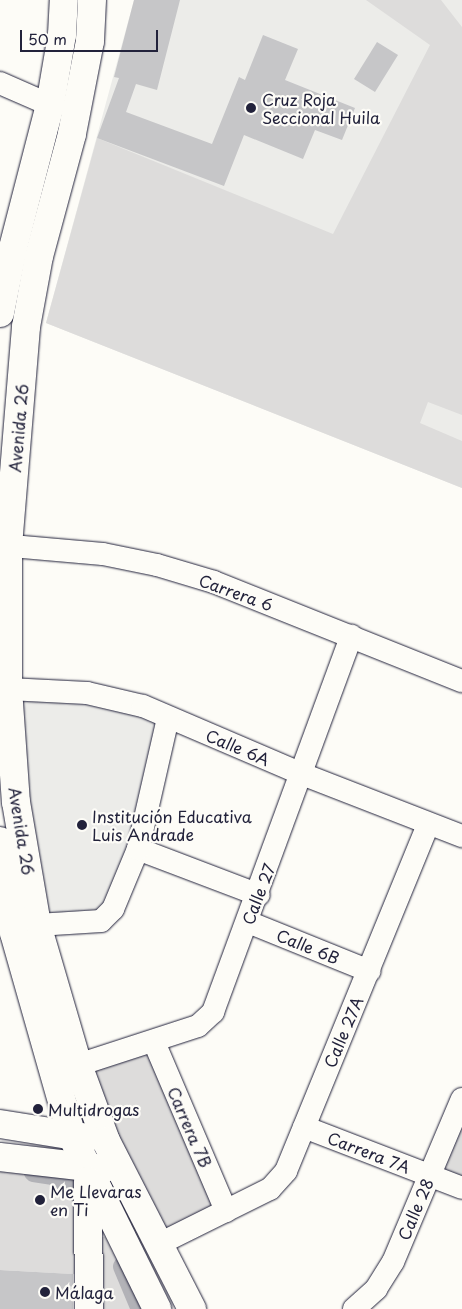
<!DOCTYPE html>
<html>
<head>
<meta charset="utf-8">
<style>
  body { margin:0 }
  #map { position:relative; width:462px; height:1309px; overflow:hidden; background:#fdfcf7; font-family:"Playpen Sans",sans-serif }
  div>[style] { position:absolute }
  .built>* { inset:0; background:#ecece9 }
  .green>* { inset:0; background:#dddcdb }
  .canal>* { height:19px; margin:-9.5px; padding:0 9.5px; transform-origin:9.5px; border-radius:9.5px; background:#b2b2b7 }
  .building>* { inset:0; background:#c6c6c8 }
  .roads { filter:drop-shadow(0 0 1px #22223b) drop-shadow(0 0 1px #22223b) }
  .minor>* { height:22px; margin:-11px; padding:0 11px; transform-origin:11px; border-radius:11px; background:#fdfcf7 }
  .major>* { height:28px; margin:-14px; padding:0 14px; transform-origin:14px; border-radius:14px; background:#fdfcf7 }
  .dots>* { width:14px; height:14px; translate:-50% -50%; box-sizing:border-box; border:2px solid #fdfcf7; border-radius:50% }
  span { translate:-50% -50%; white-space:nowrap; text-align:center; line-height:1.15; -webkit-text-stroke:4.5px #fdfcf7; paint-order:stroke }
  .poi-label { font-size:16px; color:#22223b }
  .left { translate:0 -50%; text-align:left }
  .street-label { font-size:16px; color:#22223b }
  .scale { position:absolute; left:20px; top:30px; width:138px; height:22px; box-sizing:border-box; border:2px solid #22223b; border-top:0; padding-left:6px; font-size:15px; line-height:18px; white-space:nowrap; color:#22223b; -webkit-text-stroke:4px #fdfcf7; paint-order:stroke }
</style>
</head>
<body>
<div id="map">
  <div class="built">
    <i style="clip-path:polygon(134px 0,462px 0,462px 488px,46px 323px)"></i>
    <i style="clip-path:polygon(8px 689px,168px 718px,113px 909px,37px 925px)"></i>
  </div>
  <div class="green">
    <i style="clip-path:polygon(366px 0,441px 0,462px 27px,462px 415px,428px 402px,420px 423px,462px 441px,462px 488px,46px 323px,97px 138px,333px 234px,430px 45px)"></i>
    <i style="clip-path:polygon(154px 1042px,226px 1211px,157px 1245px,78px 1065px)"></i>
    <i style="clip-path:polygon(462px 1099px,462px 1188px,430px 1175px)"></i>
    <i style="clip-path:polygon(0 1157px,88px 1170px,91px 1240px,119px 1233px,157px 1309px,89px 1309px,90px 1275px,0 1270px)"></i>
  </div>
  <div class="canal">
    <i style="left:33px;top:1172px;width:20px;rotate:9deg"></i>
    <i style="left:53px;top:1175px;width:45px;rotate:36.9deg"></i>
    <i style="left:89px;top:1202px;width:7px;rotate:63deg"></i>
    <i style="left:122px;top:1266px;width:47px;rotate:67.3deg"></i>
  </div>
  <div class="building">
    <i style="clip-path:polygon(134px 0,180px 0,157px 90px,136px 84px,126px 112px,212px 144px,239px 77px,245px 80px,263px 35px,298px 49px,285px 80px,355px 108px,342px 140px,315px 130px,303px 159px,244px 135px,224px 186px,97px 138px,119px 78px,114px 77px)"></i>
    <i style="clip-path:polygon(377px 42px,398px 55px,375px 92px,354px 79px)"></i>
    <i style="clip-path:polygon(0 1270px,73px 1274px,73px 1309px,0 1309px)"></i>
  </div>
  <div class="roads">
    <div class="minor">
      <i style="left:0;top:83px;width:55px;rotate:23.7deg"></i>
      <i style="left:0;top:545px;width:103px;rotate:5deg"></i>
      <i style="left:103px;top:554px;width:55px;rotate:11.5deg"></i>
      <i style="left:157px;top:565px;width:59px;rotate:16.6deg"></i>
      <i style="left:214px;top:582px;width:267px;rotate:21.8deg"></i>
      <i style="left:8px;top:689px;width:79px;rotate:2.9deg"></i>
      <i style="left:87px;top:693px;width:57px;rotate:13.1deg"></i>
      <i style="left:143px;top:706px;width:173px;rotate:23.2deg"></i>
      <i style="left:302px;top:774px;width:172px;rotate:21.2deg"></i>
      <i style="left:138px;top:849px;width:129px;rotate:20.8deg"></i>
      <i style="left:248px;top:922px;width:131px;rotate:22deg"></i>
      <i style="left:37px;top:925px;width:64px;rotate:-3.6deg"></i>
      <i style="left:101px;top:921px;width:17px;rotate:-45deg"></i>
      <i style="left:113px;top:909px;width:65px;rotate:-67.4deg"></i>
      <i style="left:138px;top:849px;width:134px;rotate:-77.1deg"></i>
      <i style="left:154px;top:1042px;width:184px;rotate:66.9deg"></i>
      <i style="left:78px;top:1065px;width:126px;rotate:-18deg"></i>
      <i style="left:198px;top:1026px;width:21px;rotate:-43deg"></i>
      <i style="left:213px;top:1012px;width:401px;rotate:-69.8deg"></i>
      <i style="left:304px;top:1127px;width:169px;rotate:21.1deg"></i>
      <i style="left:157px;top:1245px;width:126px;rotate:-26.4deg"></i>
      <i style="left:270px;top:1189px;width:24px;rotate:-48deg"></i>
      <i style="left:286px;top:1171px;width:375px;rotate:-67.7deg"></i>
      <i style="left:354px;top:1309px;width:30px;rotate:-42deg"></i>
      <i style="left:376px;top:1289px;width:32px;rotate:-58deg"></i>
      <i style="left:393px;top:1262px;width:177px;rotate:-67.1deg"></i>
    </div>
    <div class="major">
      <i style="left:92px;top:0;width:41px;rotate:92.8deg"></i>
      <i style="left:90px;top:41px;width:95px;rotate:101deg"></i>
      <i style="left:72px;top:134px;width:126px;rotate:105.1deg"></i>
      <i style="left:39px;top:256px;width:72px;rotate:100.4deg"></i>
      <i style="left:26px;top:327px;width:220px;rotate:94.7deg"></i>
      <i style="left:8px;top:546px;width:143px;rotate:90deg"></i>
      <i style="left:8px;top:689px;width:113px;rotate:86deg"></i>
      <i style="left:16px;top:802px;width:125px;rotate:80.3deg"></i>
      <i style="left:37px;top:925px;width:146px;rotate:73.7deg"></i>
      <i style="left:78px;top:1065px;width:81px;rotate:69.8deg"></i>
      <i style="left:106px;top:1141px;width:189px;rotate:62.9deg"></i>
      <i style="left:0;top:313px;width:66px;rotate:-78.7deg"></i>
      <i style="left:13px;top:248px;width:148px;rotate:-75.5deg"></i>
      <i style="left:50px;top:105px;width:71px;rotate:-80.3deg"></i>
      <i style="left:62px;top:35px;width:35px;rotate:-87deg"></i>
      <i style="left:0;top:841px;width:93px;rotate:81.3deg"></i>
      <i style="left:14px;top:933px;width:211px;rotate:74.1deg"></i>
      <i style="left:72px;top:1136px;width:193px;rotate:63.8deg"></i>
      <i style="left:0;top:1124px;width:88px;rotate:9.1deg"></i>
      <i style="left:0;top:1157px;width:104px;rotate:6.6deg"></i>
      <i style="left:88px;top:1181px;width:128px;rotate:89.6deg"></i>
    </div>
  </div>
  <div class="dots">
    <i style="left:251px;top:108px;background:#22223b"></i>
    <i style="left:82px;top:825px;background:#22223b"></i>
    <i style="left:38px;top:1109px;background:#22223b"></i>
    <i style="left:40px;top:1200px;background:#22223b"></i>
    <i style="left:45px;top:1292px;background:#22223b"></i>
  </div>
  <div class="poi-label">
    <span class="left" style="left:262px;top:108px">Cruz Roja<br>Seccional Huila</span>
    <span class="left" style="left:92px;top:825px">Institución Educativa<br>Luis Andrade</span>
    <span class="left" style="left:48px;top:1109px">Multidrogas</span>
    <span class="left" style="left:50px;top:1200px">Me Llevaras<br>en Ti</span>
    <span class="left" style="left:55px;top:1292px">Málaga</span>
  </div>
  <div class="street-label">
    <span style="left:18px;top:428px;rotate:-85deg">Avenida 26</span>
    <span style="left:236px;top:592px;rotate:20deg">Carrera 6</span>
    <span style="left:238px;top:747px;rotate:23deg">Calle 6A</span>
    <span style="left:22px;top:831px;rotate:81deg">Avenida 26</span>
    <span style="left:258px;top:894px;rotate:-69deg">Calle 27</span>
    <span style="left:308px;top:946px;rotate:22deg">Calle 6B</span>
    <span style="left:343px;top:1032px;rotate:-67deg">Calle 27A</span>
    <span style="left:190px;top:1127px;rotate:67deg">Carrera 7B</span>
    <span style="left:369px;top:1152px;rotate:21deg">Carrera 7A</span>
    <span style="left:415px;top:1209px;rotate:-67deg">Calle 28</span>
  </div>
  <div class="scale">50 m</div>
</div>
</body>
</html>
